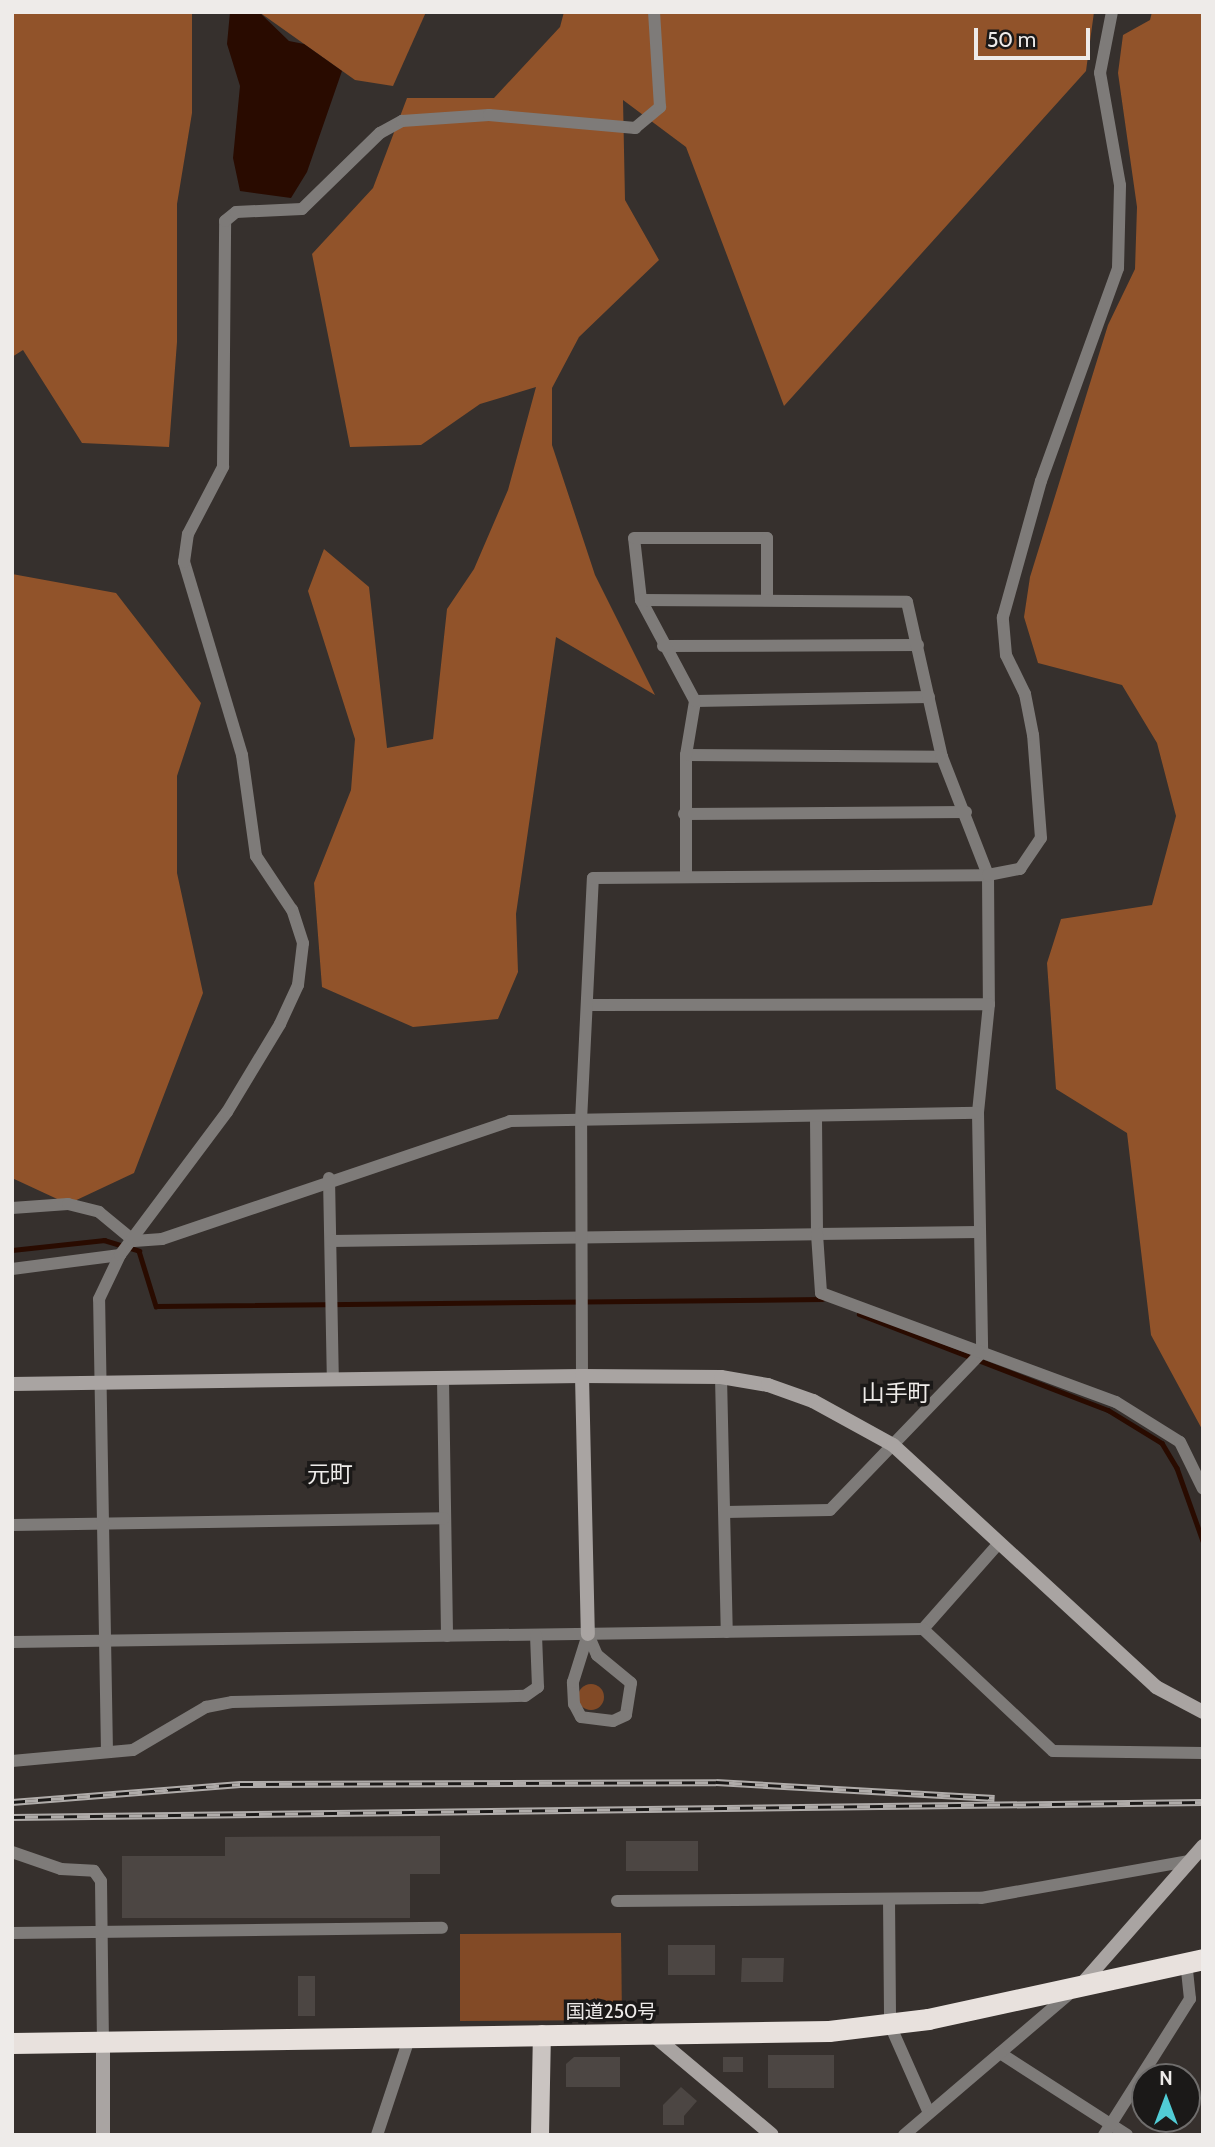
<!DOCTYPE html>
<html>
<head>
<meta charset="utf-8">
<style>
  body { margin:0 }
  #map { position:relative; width:1215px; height:2147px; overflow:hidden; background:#36302d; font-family:Cabin,"Noto Sans JP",sans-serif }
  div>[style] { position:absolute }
  .green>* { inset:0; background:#824a26 }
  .round { border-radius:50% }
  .forest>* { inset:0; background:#91532a }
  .water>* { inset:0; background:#290b00 }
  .stream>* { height:4.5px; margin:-2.25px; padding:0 2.25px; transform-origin:2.25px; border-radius:2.25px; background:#290b00 }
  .building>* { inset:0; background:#4c4643 }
  .street>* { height:12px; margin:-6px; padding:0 6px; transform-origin:6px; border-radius:6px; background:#7e7b79 }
  .secondary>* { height:14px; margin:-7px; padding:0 7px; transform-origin:7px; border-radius:7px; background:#a9a4a2 }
  .primary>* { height:18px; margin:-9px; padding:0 9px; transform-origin:9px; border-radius:9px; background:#cac4c1 }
  .highway>* { height:21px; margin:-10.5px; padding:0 10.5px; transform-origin:10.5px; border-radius:10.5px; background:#e8e1dd }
  .rail>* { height:7px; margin-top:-3.5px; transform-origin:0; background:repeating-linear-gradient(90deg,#1b1918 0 13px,#b0acaa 0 26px); box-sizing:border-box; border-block:2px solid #b0acaa }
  span { translate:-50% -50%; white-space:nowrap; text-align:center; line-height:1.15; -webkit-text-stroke:7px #1b1918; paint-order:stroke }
  .street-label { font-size:19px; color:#eeebe9 }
  .quarter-label { font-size:23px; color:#eeebe9 }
  .frame { position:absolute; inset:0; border:14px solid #eeebe9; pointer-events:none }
  .north { position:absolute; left:1131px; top:2063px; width:70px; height:70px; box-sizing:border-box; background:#1b1918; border:2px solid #6f6d6c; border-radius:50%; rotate:0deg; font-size:19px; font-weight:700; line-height:28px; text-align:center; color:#eeebe9 }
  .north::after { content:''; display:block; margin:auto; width:24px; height:32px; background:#51ccd5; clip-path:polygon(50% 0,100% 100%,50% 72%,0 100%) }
  .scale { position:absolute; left:974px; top:28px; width:116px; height:32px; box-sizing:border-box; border:4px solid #eeebe9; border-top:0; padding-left:9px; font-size:21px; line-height:24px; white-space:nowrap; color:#eeebe9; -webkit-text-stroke:5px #1b1918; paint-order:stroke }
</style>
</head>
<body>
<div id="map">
  <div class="green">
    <i class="round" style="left:578px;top:1684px;width:26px;height:26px"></i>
    <i style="clip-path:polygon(621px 1933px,622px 2020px,460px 2021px,460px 1934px)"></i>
  </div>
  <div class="forest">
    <i style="clip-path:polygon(12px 12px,192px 12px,192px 113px,177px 204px,177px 342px,169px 447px,82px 443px,23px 350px,12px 357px)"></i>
    <i style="clip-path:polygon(259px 12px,426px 12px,393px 86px,355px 80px)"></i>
    <i style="clip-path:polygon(564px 12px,1094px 12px,1086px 71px,784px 406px,686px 147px,623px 100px,625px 200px,659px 260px,579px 337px,552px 388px,552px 445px,595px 575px,655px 695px,556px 637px,516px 914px,518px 972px,498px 1019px,413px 1027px,322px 987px,314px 883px,351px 790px,355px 739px,308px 591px,324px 549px,369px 587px,387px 748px,433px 739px,447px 609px,474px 569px,508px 490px,536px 387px,480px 404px,421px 445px,350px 447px,312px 254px,373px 188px,407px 98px,494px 98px,560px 27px)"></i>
    <i style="clip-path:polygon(1152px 12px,1203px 12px,1203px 1431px,1151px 1335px,1127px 1133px,1056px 1089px,1047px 963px,1061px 919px,1152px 905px,1176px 816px,1157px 743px,1122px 685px,1038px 663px,1024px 617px,1030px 577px,1108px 325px,1135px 269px,1137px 207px,1118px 73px,1123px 35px,1150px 20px)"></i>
    <i style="clip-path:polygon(12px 574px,116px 593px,201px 703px,177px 776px,177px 873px,203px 993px,134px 1173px,68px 1204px,12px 1178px)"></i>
  </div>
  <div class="water">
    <i style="clip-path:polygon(230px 12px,259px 12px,289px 41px,304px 44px,342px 71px,307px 172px,291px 198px,240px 191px,233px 158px,240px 86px,227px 44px)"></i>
  </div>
  <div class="stream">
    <i style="left:12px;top:1250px;width:93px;rotate:-6.2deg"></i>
    <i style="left:104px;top:1240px;width:37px;rotate:17deg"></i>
    <i style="left:139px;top:1251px;width:58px;rotate:72.8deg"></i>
    <i style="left:156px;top:1306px;width:666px;rotate:-0.6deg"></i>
    <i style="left:859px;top:1314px;width:267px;rotate:21.1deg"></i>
    <i style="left:1108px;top:1410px;width:63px;rotate:31.4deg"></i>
    <i style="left:1162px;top:1443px;width:29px;rotate:59deg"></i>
    <i style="left:1177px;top:1468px;width:77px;rotate:70.4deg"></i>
  </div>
  <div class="building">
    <i style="clip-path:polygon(440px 1836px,440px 1874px,410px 1874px,410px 1918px,122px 1918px,122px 1856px,225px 1856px,225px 1837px)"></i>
    <i style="clip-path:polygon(626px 1841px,698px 1841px,698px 1871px,626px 1871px)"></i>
    <i style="clip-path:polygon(668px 1945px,715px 1945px,715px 1975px,668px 1975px)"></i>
    <i style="clip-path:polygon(742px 1958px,784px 1958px,783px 1982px,741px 1982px)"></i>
    <i style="clip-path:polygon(298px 1976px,315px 1976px,315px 2016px,298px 2016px)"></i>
    <i style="clip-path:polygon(768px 2055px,834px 2055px,834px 2088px,768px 2088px)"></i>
    <i style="clip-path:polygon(574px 2057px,620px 2057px,620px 2087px,566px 2087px,566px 2064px)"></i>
    <i style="clip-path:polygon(723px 2057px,743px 2057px,743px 2072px,723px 2072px)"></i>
    <i style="clip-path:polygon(681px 2087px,697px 2101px,684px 2116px,684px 2125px,663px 2125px,663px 2105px)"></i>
  </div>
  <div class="street">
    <i style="left:641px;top:600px;width:62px;rotate:-96.4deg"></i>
    <i style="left:634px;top:538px;width:133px"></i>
    <i style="left:767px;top:538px;width:61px;rotate:90deg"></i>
    <i style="left:663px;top:646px;width:255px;rotate:-0.2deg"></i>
    <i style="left:695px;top:701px;width:234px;rotate:-1deg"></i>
    <i style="left:686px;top:755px;width:256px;rotate:0.4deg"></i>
    <i style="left:684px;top:814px;width:282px;rotate:-0.4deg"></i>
    <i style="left:686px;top:876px;width:121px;rotate:-90deg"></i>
    <i style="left:686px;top:755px;width:55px;rotate:-80.5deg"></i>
    <i style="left:695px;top:701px;width:115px;rotate:-118.1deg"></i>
    <i style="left:641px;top:600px;width:266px;rotate:0.4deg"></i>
    <i style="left:907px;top:602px;width:159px;rotate:77.3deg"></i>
    <i style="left:942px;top:757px;width:127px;rotate:68.7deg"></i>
    <i style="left:988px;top:875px;width:129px;rotate:89.6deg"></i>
    <i style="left:989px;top:1004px;width:110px;rotate:95.8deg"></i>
    <i style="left:978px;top:1113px;width:239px;rotate:89deg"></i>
    <i style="left:982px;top:1352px;width:219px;rotate:133.9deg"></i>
    <i style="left:830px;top:1510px;width:104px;rotate:178.9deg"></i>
    <i style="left:590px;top:1005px;width:399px;rotate:-0.1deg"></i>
    <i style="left:816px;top:1118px;width:116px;rotate:89.5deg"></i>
    <i style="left:817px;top:1234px;width:162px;rotate:-0.7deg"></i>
    <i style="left:329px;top:1178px;width:201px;rotate:88.9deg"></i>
    <i style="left:12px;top:1208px;width:56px;rotate:-4.1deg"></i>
    <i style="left:68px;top:1204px;width:32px;rotate:14deg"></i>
    <i style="left:99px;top:1212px;width:45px;rotate:39.6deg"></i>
    <i style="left:134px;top:1241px;width:28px;rotate:-4deg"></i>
    <i style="left:162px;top:1239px;width:367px;rotate:-18.7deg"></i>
    <i style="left:510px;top:1121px;width:468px;rotate:-1deg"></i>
    <i style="left:331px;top:1241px;width:486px;rotate:-0.8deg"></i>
    <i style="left:817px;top:1234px;width:59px;rotate:86.1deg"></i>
    <i style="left:821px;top:1293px;width:314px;rotate:20.3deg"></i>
    <i style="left:1116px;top:1402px;width:75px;rotate:32deg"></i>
    <i style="left:1180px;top:1442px;width:52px;rotate:63.9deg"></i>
    <i style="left:12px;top:1269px;width:109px;rotate:-7.4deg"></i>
    <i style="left:582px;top:1376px;width:255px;rotate:-90.2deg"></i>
    <i style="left:581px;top:1121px;width:243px;rotate:-87.2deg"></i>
    <i style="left:593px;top:878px;width:395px;rotate:-0.4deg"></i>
    <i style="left:988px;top:875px;width:33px;rotate:-11deg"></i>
    <i style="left:1020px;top:869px;width:37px;rotate:-56deg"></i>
    <i style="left:1041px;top:838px;width:103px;rotate:-94.4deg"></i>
    <i style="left:1033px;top:735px;width:42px;rotate:-101deg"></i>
    <i style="left:1025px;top:694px;width:43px;rotate:-116deg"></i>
    <i style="left:1006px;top:655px;width:38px;rotate:-95deg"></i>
    <i style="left:1003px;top:617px;width:141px;rotate:-74.4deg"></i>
    <i style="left:1041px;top:481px;width:226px;rotate:-70.1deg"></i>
    <i style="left:1118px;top:268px;width:83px;rotate:-88.6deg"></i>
    <i style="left:1120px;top:185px;width:114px;rotate:-100.1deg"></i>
    <i style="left:1100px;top:73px;width:62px;rotate:-78.9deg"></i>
    <i style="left:721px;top:1377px;width:255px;rotate:88.7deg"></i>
    <i style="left:443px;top:1379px;width:257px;rotate:89.1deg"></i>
    <i style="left:12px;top:1525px;width:432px;rotate:-0.9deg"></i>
    <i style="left:923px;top:1629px;width:115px;rotate:-48.5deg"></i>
    <i style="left:588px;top:1634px;width:23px;rotate:67deg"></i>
    <i style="left:597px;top:1655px;width:44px;rotate:39.5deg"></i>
    <i style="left:631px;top:1683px;width:32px;rotate:99deg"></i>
    <i style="left:626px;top:1715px;width:14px;rotate:155deg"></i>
    <i style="left:613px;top:1721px;width:32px;rotate:-173deg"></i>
    <i style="left:581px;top:1717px;width:15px;rotate:-118deg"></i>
    <i style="left:574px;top:1704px;width:22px;rotate:-93deg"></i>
    <i style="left:573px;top:1682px;width:50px;rotate:-72.6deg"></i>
    <i style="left:12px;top:1642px;width:911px;rotate:-0.82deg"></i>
    <i style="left:923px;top:1629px;width:178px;rotate:43.2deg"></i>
    <i style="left:1053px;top:1751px;width:150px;rotate:0.8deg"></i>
    <i style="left:107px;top:1752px;width:453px;rotate:-91deg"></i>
    <i style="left:99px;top:1299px;width:49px;rotate:-64.5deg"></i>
    <i style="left:120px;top:1255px;width:179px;rotate:-53.2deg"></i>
    <i style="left:227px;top:1112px;width:103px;rotate:-58.9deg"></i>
    <i style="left:280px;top:1024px;width:43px;rotate:-65.2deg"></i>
    <i style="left:298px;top:985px;width:42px;rotate:-83.2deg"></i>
    <i style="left:303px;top:943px;width:35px;rotate:-108deg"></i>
    <i style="left:292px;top:910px;width:65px;rotate:-123.7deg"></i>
    <i style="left:256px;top:856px;width:102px;rotate:-97.9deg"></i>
    <i style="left:242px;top:755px;width:202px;rotate:-106.7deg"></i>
    <i style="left:184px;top:562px;width:28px;rotate:-82deg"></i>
    <i style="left:188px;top:534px;width:76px;rotate:-62.4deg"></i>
    <i style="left:223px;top:467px;width:246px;rotate:-89.5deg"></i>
    <i style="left:225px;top:221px;width:14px;rotate:-39deg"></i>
    <i style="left:236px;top:212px;width:66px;rotate:-2.6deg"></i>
    <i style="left:302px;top:209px;width:109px;rotate:-44.3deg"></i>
    <i style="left:380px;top:133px;width:25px;rotate:-29deg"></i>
    <i style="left:402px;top:121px;width:87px;rotate:-3.9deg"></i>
    <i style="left:489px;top:115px;width:147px;rotate:5.1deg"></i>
    <i style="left:635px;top:128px;width:33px;rotate:-40deg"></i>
    <i style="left:660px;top:107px;width:95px;rotate:-93.6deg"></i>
    <i style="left:12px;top:1761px;width:121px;rotate:-5.2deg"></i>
    <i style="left:133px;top:1750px;width:85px;rotate:-30.5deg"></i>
    <i style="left:206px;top:1707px;width:26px;rotate:-11deg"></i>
    <i style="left:232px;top:1702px;width:293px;rotate:-1.2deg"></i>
    <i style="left:525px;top:1696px;width:16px;rotate:-35deg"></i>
    <i style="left:538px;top:1687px;width:52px;rotate:-92.2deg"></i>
    <i style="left:12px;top:1852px;width:52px;rotate:19.1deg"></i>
    <i style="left:61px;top:1869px;width:33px;rotate:3deg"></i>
    <i style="left:94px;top:1871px;width:12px;rotate:55deg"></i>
    <i style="left:101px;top:1881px;width:160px;rotate:89.3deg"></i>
    <i style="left:889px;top:1899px;width:126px;rotate:89.5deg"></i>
    <i style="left:890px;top:2025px;width:96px;rotate:66.1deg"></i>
    <i style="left:617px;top:1901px;width:364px;rotate:-0.5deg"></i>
    <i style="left:981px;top:1898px;width:210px;rotate:-10.1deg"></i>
    <i style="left:12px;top:1933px;width:430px;rotate:-0.7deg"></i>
    <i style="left:1000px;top:2053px;width:151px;rotate:32.8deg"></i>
    <i style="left:377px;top:2135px;width:104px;rotate:-71.6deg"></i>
    <i style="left:904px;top:2135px;width:217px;rotate:-40.5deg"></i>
    <i style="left:1104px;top:2135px;width:161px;rotate:-57.7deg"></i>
    <i style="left:1190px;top:1999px;width:37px;rotate:-96deg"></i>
  </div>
  <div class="secondary">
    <i style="left:582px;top:1376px;width:258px;rotate:88.7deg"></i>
    <i style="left:12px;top:1384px;width:570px;rotate:-0.8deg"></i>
    <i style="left:582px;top:1376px;width:139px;rotate:0.4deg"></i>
    <i style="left:721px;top:1377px;width:48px;rotate:9.7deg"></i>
    <i style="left:768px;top:1385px;width:48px;rotate:19.6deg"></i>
    <i style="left:813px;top:1401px;width:91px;rotate:28.8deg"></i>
    <i style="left:893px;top:1445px;width:357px;rotate:42.6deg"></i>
    <i style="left:1156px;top:1687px;width:53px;rotate:28deg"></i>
    <i style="left:1081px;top:1985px;width:185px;rotate:-48.7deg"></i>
    <i style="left:653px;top:2035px;width:155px;rotate:40deg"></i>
    <i style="left:103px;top:2041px;width:94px;rotate:90deg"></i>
  </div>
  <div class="primary">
    <i style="left:540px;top:2135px;width:101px;rotate:-88.9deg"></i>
  </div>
  <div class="highway">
    <i style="left:12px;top:2043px;width:817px;rotate:-0.84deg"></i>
    <i style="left:829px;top:2031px;width:100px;rotate:-6.9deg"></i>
    <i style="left:928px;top:2019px;width:281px;rotate:-12.3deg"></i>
  </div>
  <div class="rail">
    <i style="left:12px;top:1802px;width:229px;rotate:-4.5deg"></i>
    <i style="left:240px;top:1784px;width:476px;rotate:-0.2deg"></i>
    <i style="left:716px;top:1782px;width:279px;rotate:3.3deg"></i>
    <i style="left:12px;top:1817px;width:1191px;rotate:-0.72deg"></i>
  </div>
  <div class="street-label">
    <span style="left:611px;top:2012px">国道250号</span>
  </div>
  <div class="quarter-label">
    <span style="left:896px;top:1393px">山手町</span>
    <span style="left:330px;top:1474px">元町</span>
  </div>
  <div class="frame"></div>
  <div class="north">N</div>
  <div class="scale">50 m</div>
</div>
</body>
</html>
